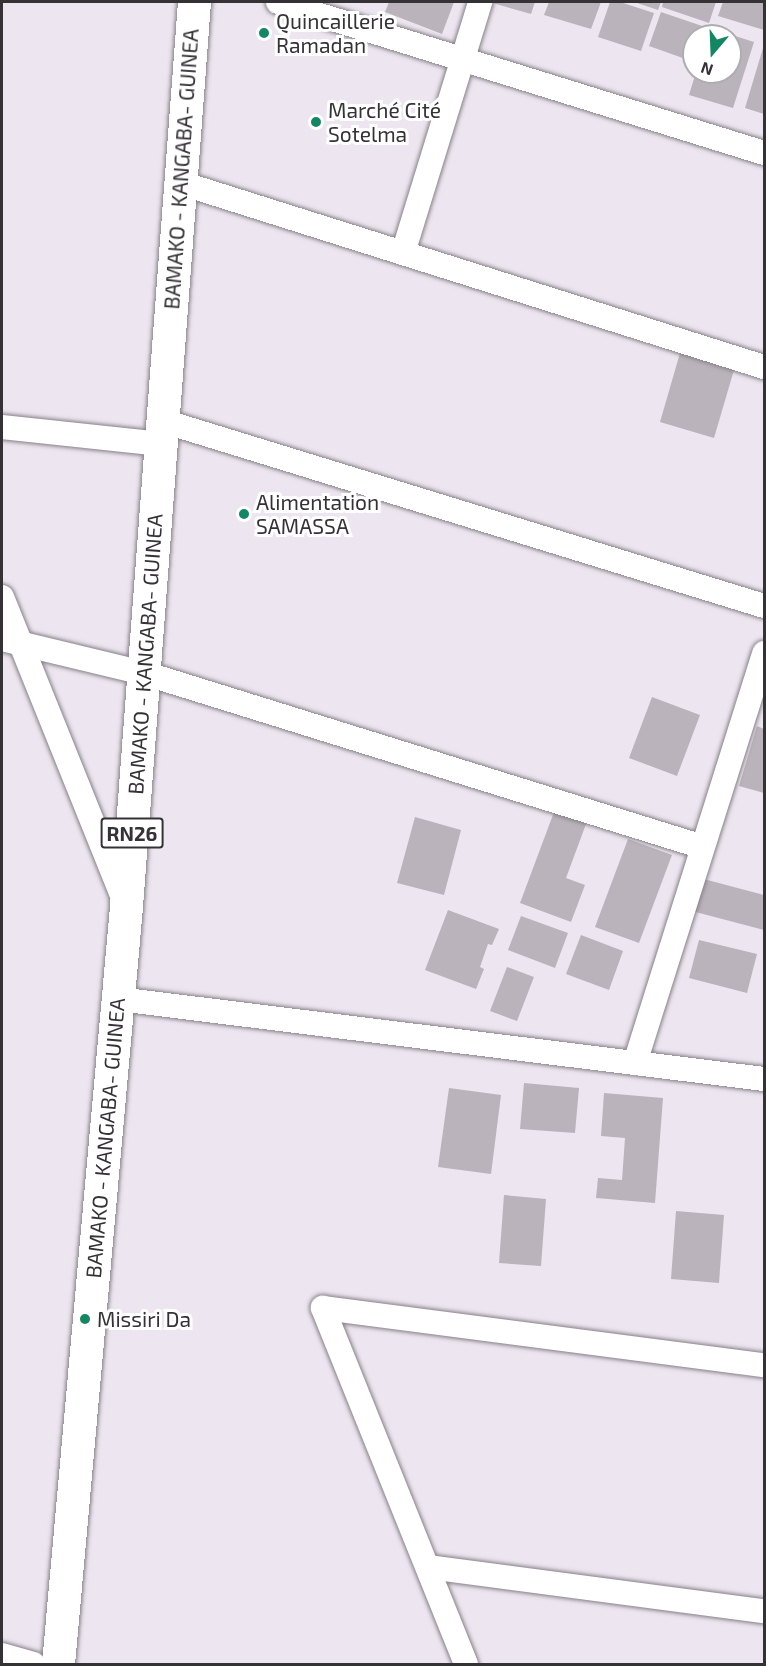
<!DOCTYPE html>
<html>
<head>
<meta charset="utf-8">
<style>
  body { margin:0 }
  #map { position:relative; width:766px; height:1666px; overflow:hidden; background:#ede6f0; font-family:"Exo 2",sans-serif }
  div>[style] { position:absolute }
  .building>* { inset:0; background:#bab3bc }
  .roads { filter:drop-shadow(0 0 2px #878089) drop-shadow(0 0 2px #878089) }
  .minor>* { height:24px; margin:-12px; padding:0 12px; transform-origin:12px; border-radius:12px; background:#fff }
  .primary>* { height:33px; margin:-16.5px; padding:0 16.5px; transform-origin:16.5px; border-radius:16.5px; background:#fff }
  .dots>* { width:16px; height:16px; translate:-50% -50%; box-sizing:border-box; border:3px solid #fff; border-radius:50% }
  span { translate:-50% -50%; white-space:nowrap; text-align:center; line-height:1.15; -webkit-text-stroke:6px #fff; paint-order:stroke }
  .shield-label span { padding:2px 4px; background:#fff; border:2px solid; border-radius:4px; -webkit-text-stroke-width:0 }
  .shield-label { font-size:20px; color:#353236; font-weight:700 }
  .poi-label { font-size:21px; color:#353236 }
  .left { translate:0 -50%; text-align:left }
  .street-label { font-size:21px; color:#353236 }
  .frame { position:absolute; inset:0; border:3px solid #353236; pointer-events:none }
  .north { position:absolute; left:682px; top:24px; width:60px; height:60px; box-sizing:border-box; background:#fff; border:2px solid #aeadaf; border-radius:50%; rotate:199deg; font-size:16px; font-weight:700; line-height:24px; text-align:center; color:#353236 }
  .north::after { content:''; display:block; margin:auto; width:21px; height:27px; background:#158664; clip-path:polygon(50% 0,100% 100%,50% 72%,0 100%) }
</style>
</head>
<body>
<div id="map">
  <div class="building">
    <i style="clip-path:polygon(389px 2px,454px 2px,442px 34px,385px 12px)"></i>
    <i style="clip-path:polygon(489px 2px,535px 2px,531px 14px)"></i>
    <i style="clip-path:polygon(549px 2px,601px 2px,591px 29px,544px 15px)"></i>
    <i style="clip-path:polygon(610px 2px,620px 2px,654px 13px,641px 51px,598px 37px)"></i>
    <i style="clip-path:polygon(634px 2px,661px 2px,658px 10px)"></i>
    <i style="clip-path:polygon(663px 2px,716px 2px,709px 23px,662px 7px)"></i>
    <i style="clip-path:polygon(723px 2px,764px 2px,764px 30px,718px 16px)"></i>
    <i style="clip-path:polygon(661px 12px,708px 28px,705px 36px,694px 36px,694px 62px,649px 46px)"></i>
    <i style="clip-path:polygon(710px 28px,754px 42px,733px 108px,689px 95px,696px 72px,730px 72px,730px 36px,707px 36px)"></i>
    <i style="clip-path:polygon(763px 48px,764px 49px,764px 114px,745px 108px)"></i>
    <i style="clip-path:polygon(680px 353px,734px 370px,714px 438px,660px 422px)"></i>
    <i style="clip-path:polygon(652px 697px,700px 715px,677px 776px,629px 758px)"></i>
    <i style="clip-path:polygon(757px 726px,764px 729px,764px 793px,739px 786px)"></i>
    <i style="clip-path:polygon(557px 804px,589px 816px,566px 878px,585px 885px,571px 922px,520px 903px)"></i>
    <i style="clip-path:polygon(415px 817px,461px 830px,444px 895px,397px 883px)"></i>
    <i style="clip-path:polygon(628px 839px,672px 855px,639px 943px,595px 927px)"></i>
    <i style="clip-path:polygon(696px 877px,764px 895px,764px 930px,688px 910px)"></i>
    <i style="clip-path:polygon(448px 910px,499px 929px,492px 945px,488px 944px,480px 967px,484px 969px,476px 989px,425px 970px)"></i>
    <i style="clip-path:polygon(521px 916px,568px 933px,555px 968px,508px 950px)"></i>
    <i style="clip-path:polygon(581px 935px,623px 951px,609px 990px,566px 974px)"></i>
    <i style="clip-path:polygon(699px 940px,757px 954px,747px 993px,689px 978px)"></i>
    <i style="clip-path:polygon(507px 967px,534px 977px,517px 1021px,490px 1011px)"></i>
    <i style="clip-path:polygon(524px 1083px,579px 1088px,575px 1133px,520px 1129px)"></i>
    <i style="clip-path:polygon(449px 1088px,501px 1095px,491px 1174px,438px 1167px)"></i>
    <i style="clip-path:polygon(604px 1093px,663px 1098px,655px 1203px,596px 1198px,598px 1178px,622px 1180px,625px 1138px,601px 1136px)"></i>
    <i style="clip-path:polygon(504px 1195px,546px 1199px,541px 1266px,499px 1263px)"></i>
    <i style="clip-path:polygon(676px 1211px,724px 1215px,719px 1283px,671px 1279px)"></i>
  </div>
  <div class="roads">
    <div class="minor">
      <i style="left:278px;top:2px;width:509px;rotate:17.26deg"></i>
      <i style="left:181px;top:183px;width:611px;rotate:17.52deg"></i>
      <i style="left:403px;top:253px;width:263px;rotate:-72.9deg"></i>
      <i style="left:163px;top:421px;width:629px;rotate:17.11deg"></i>
      <i style="left:2px;top:427px;width:160px;rotate:6.1deg"></i>
      <i style="left:2px;top:597px;width:328px;rotate:68.1deg"></i>
      <i style="left:2px;top:639px;width:146px;rotate:13.5deg"></i>
      <i style="left:144px;top:673px;width:585px;rotate:17.29deg"></i>
      <i style="left:118px;top:999px;width:651px;rotate:7.06deg"></i>
      <i style="left:635px;top:1063px;width:430px;rotate:-72.5deg"></i>
      <i style="left:428px;top:1567px;width:339px;rotate:7.5deg"></i>
      <i style="left:2px;top:1655px;width:33px;rotate:16deg"></i>
      <i style="left:466px;top:1664px;width:384px;rotate:-111.9deg"></i>
      <i style="left:323px;top:1308px;width:445px;rotate:7.4deg"></i>
    </div>
    <div class="primary">
      <i style="left:58px;top:1664px;width:761px;rotate:-84.87deg"></i>
      <i style="left:126px;top:906px;width:907px;rotate:-85.7deg"></i>
    </div>
  </div>
  <div class="dots">
    <i style="left:264px;top:33px;background:#158664"></i>
    <i style="left:316px;top:122px;background:#158664"></i>
    <i style="left:244px;top:514px;background:#158664"></i>
    <i style="left:85px;top:1319px;background:#158664"></i>
  </div>
  <div class="shield-label">
    <span style="left:132px;top:833px">RN26</span>
  </div>
  <div class="poi-label">
    <span class="left" style="left:276px;top:33px">Quincaillerie<br>Ramadan</span>
    <span class="left" style="left:328px;top:122px">Marché Cité<br>Sotelma</span>
    <span class="left" style="left:256px;top:514px">Alimentation<br>SAMASSA</span>
    <span class="left" style="left:97px;top:1319px">Missiri Da</span>
  </div>
  <div class="street-label">
    <span style="left:181px;top:169px;rotate:-86deg">BAMAKO - KANGABA- GUINEA</span>
    <span style="left:145px;top:654px;rotate:-86deg">BAMAKO - KANGABA- GUINEA</span>
    <span style="left:105px;top:1138px;rotate:-85deg">BAMAKO - KANGABA- GUINEA</span>
  </div>
  <div class="frame"></div>
  <div class="north">N</div>
</div>
</body>
</html>
